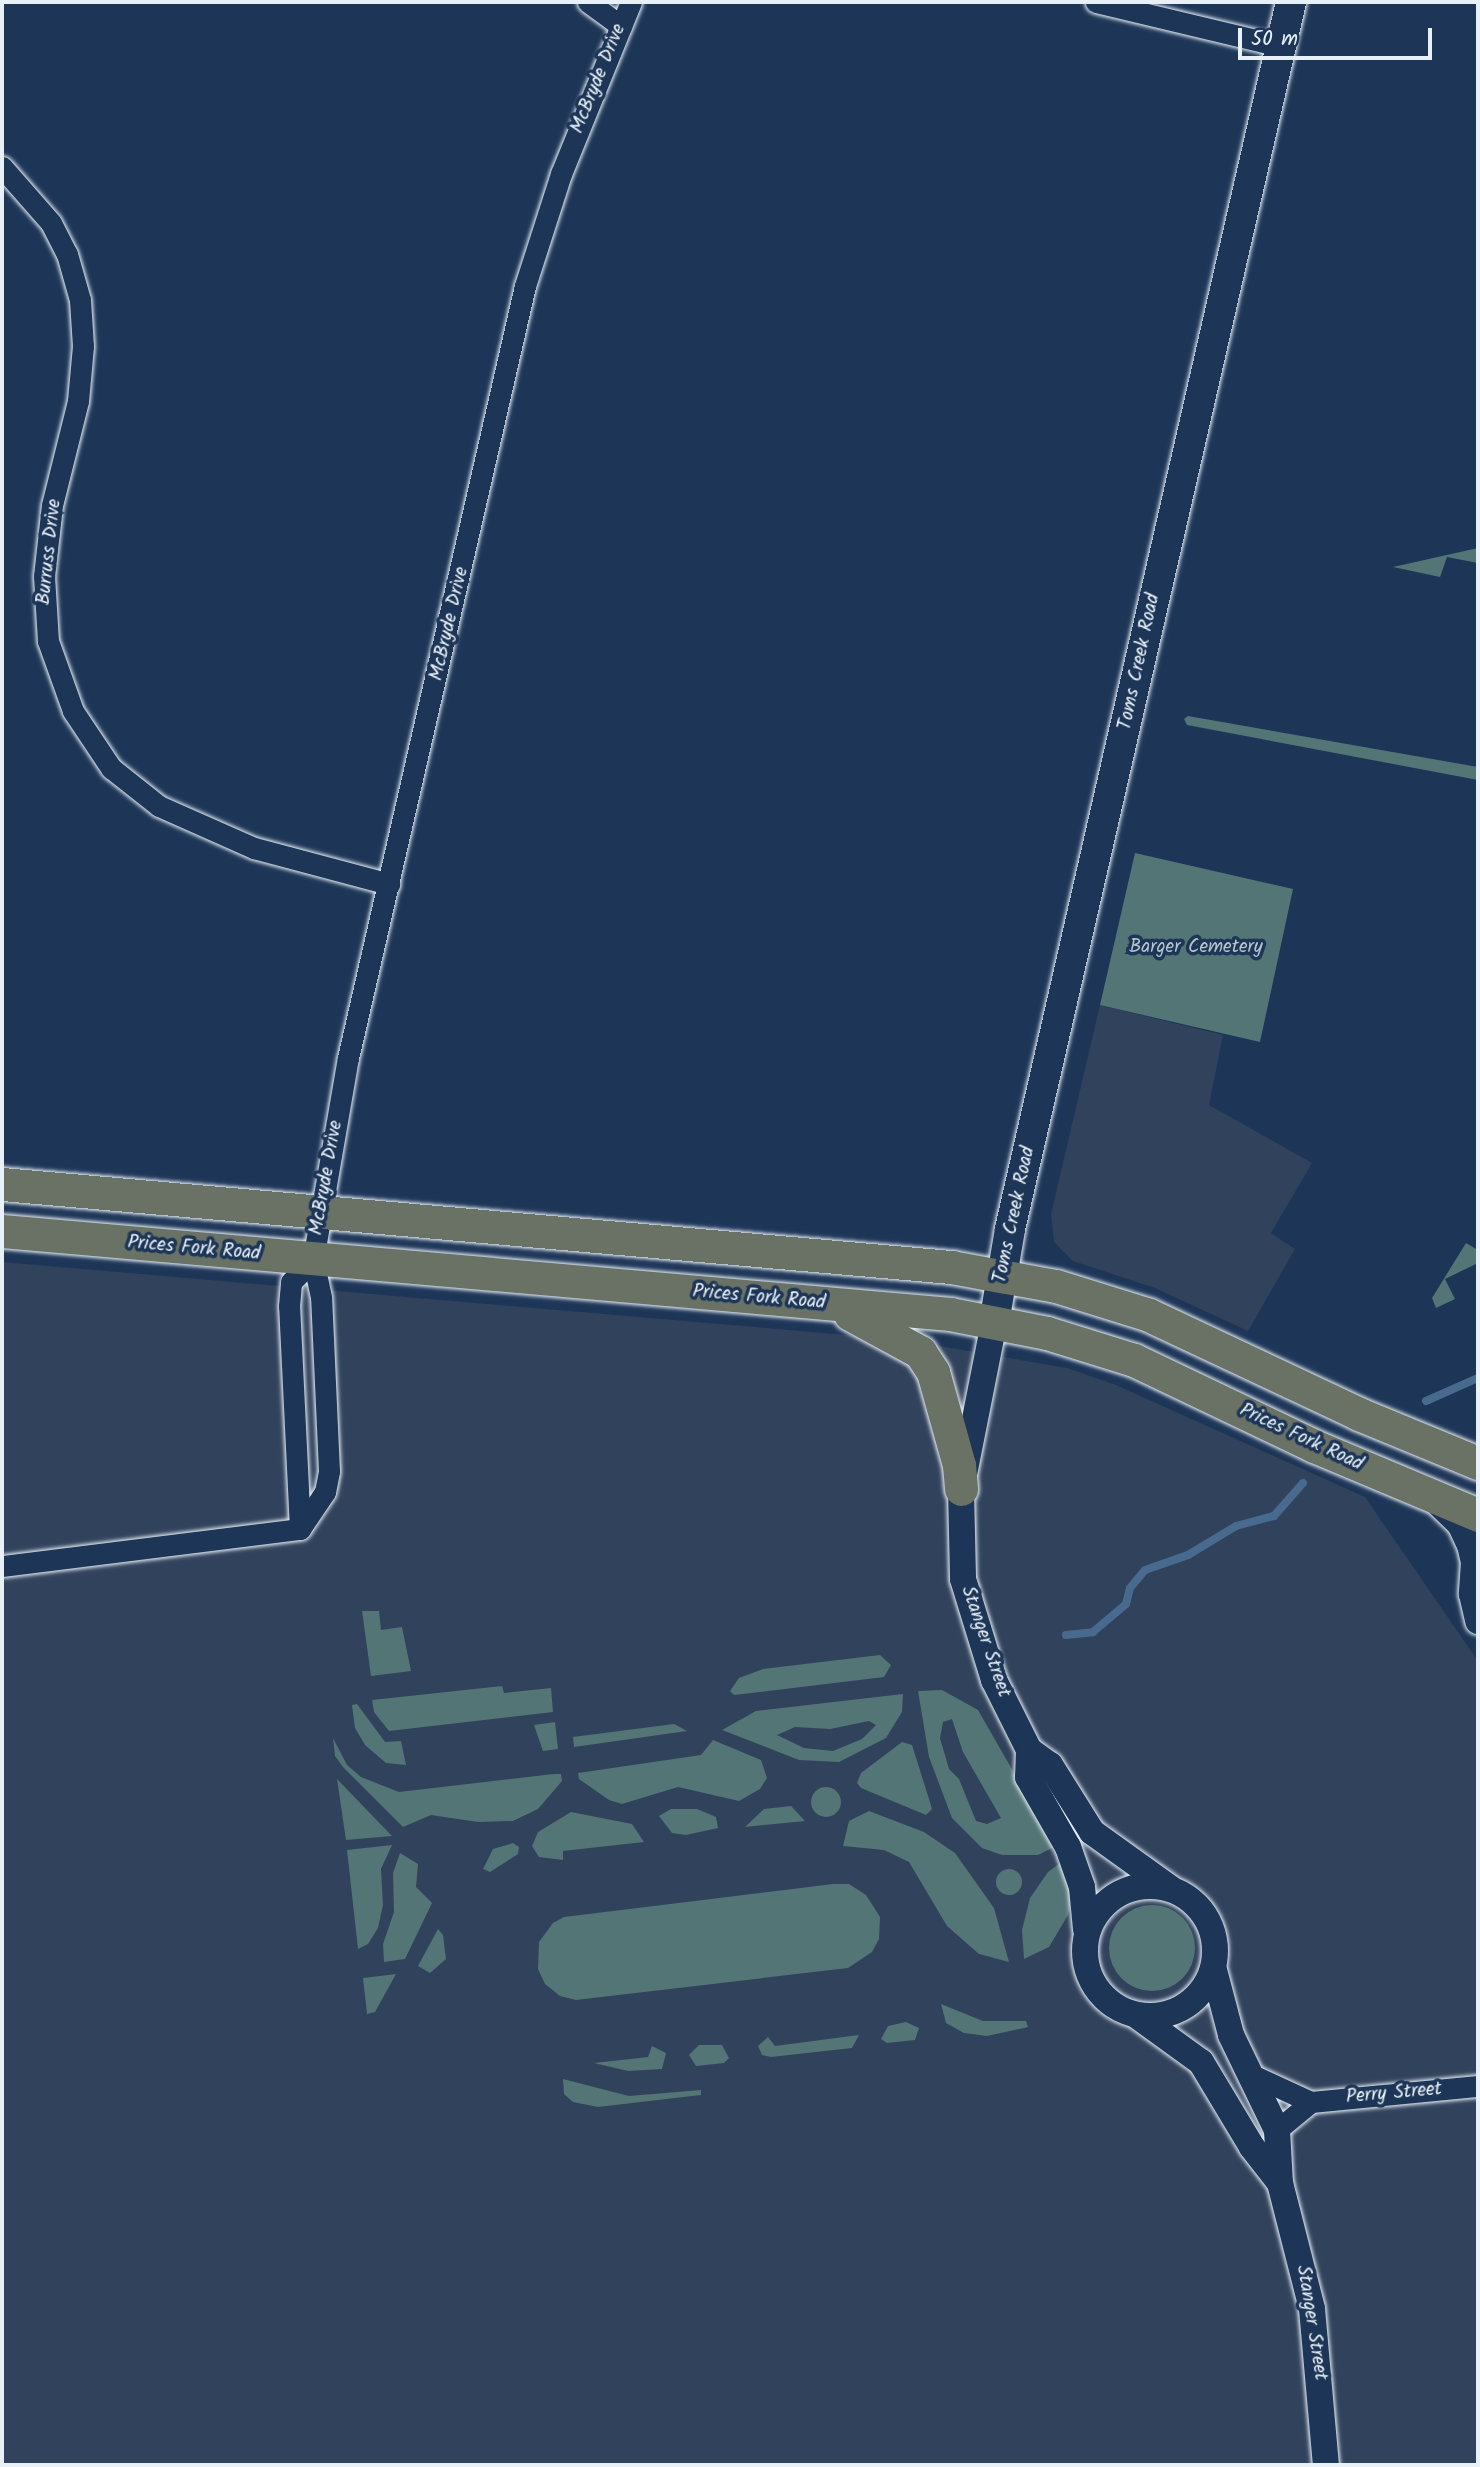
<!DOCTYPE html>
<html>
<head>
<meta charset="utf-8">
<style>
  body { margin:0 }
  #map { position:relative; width:1480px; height:2467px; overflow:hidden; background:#1d3557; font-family:Kalam,sans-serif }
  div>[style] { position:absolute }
  .built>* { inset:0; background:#31425c }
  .green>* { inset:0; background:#537575 }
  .round { border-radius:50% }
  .stream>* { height:8px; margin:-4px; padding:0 4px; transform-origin:4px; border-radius:4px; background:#486a8f }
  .roads { filter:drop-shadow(0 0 2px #e8f1f8) drop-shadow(0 0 2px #e8f1f8) }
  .minor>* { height:21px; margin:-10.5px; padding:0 10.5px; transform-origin:10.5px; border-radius:10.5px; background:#1d3557 }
  .tertiary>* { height:26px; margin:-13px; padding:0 13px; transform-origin:13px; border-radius:13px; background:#1d3557 }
  .tertiary>.ring { margin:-13px; padding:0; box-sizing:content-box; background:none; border:26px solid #1d3557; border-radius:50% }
  .secondary>* { height:30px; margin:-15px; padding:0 15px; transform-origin:15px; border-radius:15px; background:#1d3557 }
  .primary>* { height:33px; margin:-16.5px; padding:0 16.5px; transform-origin:16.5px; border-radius:16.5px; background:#6a7266 }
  span { translate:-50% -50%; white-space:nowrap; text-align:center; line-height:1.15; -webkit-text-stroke:7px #1d3557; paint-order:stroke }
  .street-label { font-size:19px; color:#e8f1f8 }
  .park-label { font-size:19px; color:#b4c6ca }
  .frame { position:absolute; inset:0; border:4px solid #e8f1f8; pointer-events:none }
  .scale { position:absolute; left:1238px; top:28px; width:194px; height:32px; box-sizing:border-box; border:4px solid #e8f1f8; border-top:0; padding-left:9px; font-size:21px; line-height:24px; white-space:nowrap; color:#e8f1f8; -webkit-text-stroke:5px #1d3557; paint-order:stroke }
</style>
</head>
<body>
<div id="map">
  <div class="built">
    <i style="clip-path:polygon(1100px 1005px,1223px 1035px,1209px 1105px,1312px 1163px,1271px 1233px,1295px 1249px,1248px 1331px,1155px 1288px,1073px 1261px,1054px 1242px,1051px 1214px)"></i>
    <i style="clip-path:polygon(2px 1262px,905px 1340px,1067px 1368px,1116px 1385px,1365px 1497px,1478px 1661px,1478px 2465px,2px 2465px)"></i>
  </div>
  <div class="green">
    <i style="clip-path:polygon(1478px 548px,1478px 563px,1447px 557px,1440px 577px,1393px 567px)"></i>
    <i style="clip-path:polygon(1188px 716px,1478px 767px,1478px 780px,1187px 725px,1184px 719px)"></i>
    <i style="clip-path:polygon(1135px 853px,1293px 889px,1260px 1042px,1100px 1005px)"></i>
    <i style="clip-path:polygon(1466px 1243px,1478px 1250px,1478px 1263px,1445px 1279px,1455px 1299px,1436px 1308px,1432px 1298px)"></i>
    <i style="clip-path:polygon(362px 1611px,379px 1611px,381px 1630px,402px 1627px,411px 1671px,371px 1676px)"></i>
    <i style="clip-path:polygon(880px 1655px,891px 1665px,884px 1677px,734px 1695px,730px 1691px,739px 1678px,763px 1669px)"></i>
    <i style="clip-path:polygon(502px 1686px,504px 1693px,551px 1688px,553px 1712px,389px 1731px,374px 1712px,372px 1700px)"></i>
    <i style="clip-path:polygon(evenodd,942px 1690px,978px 1710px,1056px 1846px,1038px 1855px,1002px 1855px,982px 1848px,952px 1818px,929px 1757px,918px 1691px,942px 1690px,952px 1719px,963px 1752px,1001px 1818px,987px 1824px,976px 1821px,959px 1779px,949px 1769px,940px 1738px,943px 1722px,952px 1719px)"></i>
    <i style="clip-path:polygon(evenodd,903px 1694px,902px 1712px,886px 1738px,839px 1762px,799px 1760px,722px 1730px,756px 1711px,903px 1694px,869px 1721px,876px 1725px,862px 1739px,833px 1751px,804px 1748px,777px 1735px,795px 1727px,830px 1729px,869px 1721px)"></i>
    <i style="clip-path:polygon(357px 1704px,385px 1742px,401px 1741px,406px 1765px,386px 1763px,365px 1745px,355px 1728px,352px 1705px)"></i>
    <i style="clip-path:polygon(555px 1722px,558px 1749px,543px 1751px,534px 1725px)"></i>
    <i style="clip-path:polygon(674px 1724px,687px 1731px,574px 1747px,573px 1737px)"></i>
    <i style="clip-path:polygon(333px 1738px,347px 1765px,361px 1777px,399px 1792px,554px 1774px,561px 1774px,562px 1781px,538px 1809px,513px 1821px,478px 1822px,431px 1815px,403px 1827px,343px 1767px,335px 1756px)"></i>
    <i style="clip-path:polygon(713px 1740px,761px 1760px,767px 1778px,760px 1789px,739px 1801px,678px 1787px,622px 1804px,609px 1800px,579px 1779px,578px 1773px,701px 1755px)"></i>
    <i style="clip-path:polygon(902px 1742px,912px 1745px,929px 1799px,932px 1809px,926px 1815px,861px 1788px,857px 1783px,861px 1773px)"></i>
    <i style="clip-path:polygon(337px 1779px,392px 1836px,346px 1840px)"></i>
    <i class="round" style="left:811px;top:1787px;width:30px;height:30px"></i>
    <i style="clip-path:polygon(791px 1806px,805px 1821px,745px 1827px,764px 1809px)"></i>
    <i style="clip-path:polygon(671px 1809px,697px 1809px,716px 1817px,718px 1828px,686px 1835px,672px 1833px,659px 1816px)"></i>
    <i style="clip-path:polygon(869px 1811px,924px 1832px,955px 1853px,994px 1908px,1009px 1962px,979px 1954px,947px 1926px,909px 1862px,884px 1850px,843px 1846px,849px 1821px)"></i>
    <i style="clip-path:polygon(571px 1812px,632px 1824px,644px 1842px,563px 1851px,563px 1860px,539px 1857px,532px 1846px,538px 1832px)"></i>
    <i style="clip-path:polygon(513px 1843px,519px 1847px,518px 1854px,490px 1872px,483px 1869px,493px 1849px)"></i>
    <i style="clip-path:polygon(392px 1845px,381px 1869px,383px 1905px,378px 1928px,368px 1944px,358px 1949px,347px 1850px)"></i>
    <i style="clip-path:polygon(400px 1853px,418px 1864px,416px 1887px,432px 1903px,405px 1959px,384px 1962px,383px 1944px,394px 1912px,393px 1873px)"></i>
    <i style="clip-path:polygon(1063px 1861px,1071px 1900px,1068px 1915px,1049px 1947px,1024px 1959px,1022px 1930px,1030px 1898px,1048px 1872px)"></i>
    <i class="round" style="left:996px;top:1869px;width:26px;height:26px"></i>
    <i style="clip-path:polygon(833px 1884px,849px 1884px,866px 1895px,880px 1917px,879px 1939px,872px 1952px,848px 1968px,576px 2000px,560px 1996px,545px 1984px,538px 1969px,539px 1942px,553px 1923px,564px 1917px)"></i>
    <i class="round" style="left:1109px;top:1905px;width:86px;height:86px"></i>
    <i style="clip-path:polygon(438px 1929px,443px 1935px,446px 1959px,430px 1973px,418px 1966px)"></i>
    <i style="clip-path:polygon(396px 1974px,375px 2012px,367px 2014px,363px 1978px)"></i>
    <i style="clip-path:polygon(941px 2004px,983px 2021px,1026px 2021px,1028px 2027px,987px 2036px,964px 2033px,946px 2023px)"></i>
    <i style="clip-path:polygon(906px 2022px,919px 2028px,915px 2040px,887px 2043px,881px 2039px,888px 2026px)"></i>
    <i style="clip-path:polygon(859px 2035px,852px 2048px,771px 2057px,762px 2055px,758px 2046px,768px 2037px,775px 2046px)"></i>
    <i style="clip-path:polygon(699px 2045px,722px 2045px,729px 2058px,724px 2063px,696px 2066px,689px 2055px)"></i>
    <i style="clip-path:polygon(652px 2046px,666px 2053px,662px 2069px,628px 2071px,594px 2063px,648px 2057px)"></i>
    <i style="clip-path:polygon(563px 2079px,629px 2096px,701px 2090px,701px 2095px,598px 2107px,573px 2102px,564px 2094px)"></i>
  </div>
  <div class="stream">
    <i style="left:1426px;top:1401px;width:57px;rotate:-23.9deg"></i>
    <i style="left:1066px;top:1635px;width:27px;rotate:-6deg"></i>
    <i style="left:1093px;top:1632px;width:43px;rotate:-40.3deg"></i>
    <i style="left:1126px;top:1604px;width:16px;rotate:-76deg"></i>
    <i style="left:1130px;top:1588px;width:23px;rotate:-50deg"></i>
    <i style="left:1145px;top:1570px;width:46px;rotate:-19.2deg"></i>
    <i style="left:1188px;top:1555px;width:56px;rotate:-31.1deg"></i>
    <i style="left:1236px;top:1526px;width:39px;rotate:-15deg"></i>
    <i style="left:1274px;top:1516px;width:44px;rotate:-48.7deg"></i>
  </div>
  <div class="roads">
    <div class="minor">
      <i style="left:588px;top:2px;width:41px;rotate:36deg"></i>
      <i style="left:1096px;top:2px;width:190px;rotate:13.4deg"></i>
      <i style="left:2px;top:167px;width:74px;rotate:48.8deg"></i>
      <i style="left:51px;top:223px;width:35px;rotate:63deg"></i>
      <i style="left:67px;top:254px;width:48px;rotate:74.2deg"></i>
      <i style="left:80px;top:300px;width:46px;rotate:86.3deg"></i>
      <i style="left:83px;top:346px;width:55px;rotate:95.2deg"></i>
      <i style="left:78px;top:401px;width:107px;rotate:104deg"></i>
      <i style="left:52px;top:505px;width:71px;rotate:96.4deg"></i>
      <i style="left:44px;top:576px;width:65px;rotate:86.5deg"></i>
      <i style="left:48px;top:641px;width:74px;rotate:70.3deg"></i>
      <i style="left:73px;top:711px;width:69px;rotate:56.3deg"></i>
      <i style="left:111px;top:768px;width:61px;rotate:38.4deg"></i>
      <i style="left:159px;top:806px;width:104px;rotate:23.9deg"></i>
      <i style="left:254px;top:848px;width:140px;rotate:14.9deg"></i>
      <i style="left:300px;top:1529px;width:223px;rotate:-92.8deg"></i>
      <i style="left:289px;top:1306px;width:24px;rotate:-85deg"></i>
      <i style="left:291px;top:1282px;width:31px;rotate:-45deg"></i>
      <i style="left:2px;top:1566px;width:300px;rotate:-7.1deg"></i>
      <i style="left:300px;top:1529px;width:45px;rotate:-56deg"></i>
      <i style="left:325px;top:1492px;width:21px;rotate:-79deg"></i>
      <i style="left:329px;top:1471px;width:174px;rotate:-92.6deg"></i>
      <i style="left:321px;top:1297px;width:38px;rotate:-102deg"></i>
      <i style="left:313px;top:1260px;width:205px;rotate:-80.2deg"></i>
      <i style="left:348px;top:1058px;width:792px;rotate:-77.09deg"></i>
      <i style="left:525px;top:286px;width:118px;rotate:-72.2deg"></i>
      <i style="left:561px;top:174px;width:186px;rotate:-67.9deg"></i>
      <i style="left:1250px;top:2074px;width:67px;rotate:24.7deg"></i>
      <i style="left:1311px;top:2102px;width:168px;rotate:-5.5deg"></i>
      <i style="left:1277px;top:2130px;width:44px;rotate:-39.5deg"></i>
    </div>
    <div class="tertiary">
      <i style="left:994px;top:1323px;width:169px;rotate:101.2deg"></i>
      <i style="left:961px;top:1489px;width:90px;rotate:88.7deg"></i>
      <i style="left:963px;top:1579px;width:106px;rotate:72.9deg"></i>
      <i style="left:994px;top:1680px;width:78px;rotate:63.4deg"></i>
      <i style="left:1029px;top:1750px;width:27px;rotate:92deg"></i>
      <i style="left:1028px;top:1777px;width:81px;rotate:60.3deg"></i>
      <i style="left:1068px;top:1847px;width:42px;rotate:70.7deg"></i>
      <i style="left:1082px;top:1887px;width:42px;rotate:84.6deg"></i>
      <i style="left:1436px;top:1501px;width:33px;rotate:44deg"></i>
      <i style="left:1460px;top:1524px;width:23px;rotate:65deg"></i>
      <i style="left:1470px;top:1545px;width:17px;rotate:77deg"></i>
      <i style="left:1474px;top:1562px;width:32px;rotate:94deg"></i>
      <i style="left:1472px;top:1594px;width:28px;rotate:77deg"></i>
      <i style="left:1029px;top:1750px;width:26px;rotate:36deg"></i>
      <i style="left:1050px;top:1765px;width:79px;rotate:57.9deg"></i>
      <i style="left:1092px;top:1832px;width:96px;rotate:35.7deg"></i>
      <i class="ring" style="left:1085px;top:1886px;width:104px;height:104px"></i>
      <i style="left:1214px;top:1970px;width:67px;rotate:75.3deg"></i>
      <i style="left:1231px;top:2035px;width:106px;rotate:64.2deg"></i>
      <i style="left:1277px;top:2130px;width:53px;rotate:86.8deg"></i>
      <i style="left:1280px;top:2183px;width:130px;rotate:75.7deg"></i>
      <i style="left:1312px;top:2309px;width:157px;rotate:84.9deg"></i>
      <i style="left:1136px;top:2015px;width:80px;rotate:35.9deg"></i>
      <i style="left:1201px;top:2062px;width:99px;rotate:59deg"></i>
      <i style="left:1252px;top:2147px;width:46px;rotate:52.1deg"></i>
    </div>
    <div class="secondary">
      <i style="left:994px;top:1323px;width:95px;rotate:-80.3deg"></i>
      <i style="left:1010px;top:1229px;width:1259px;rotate:-77.1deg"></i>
    </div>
    <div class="primary">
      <i style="left:2px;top:1184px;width:953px;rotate:5deg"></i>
      <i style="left:951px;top:1267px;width:107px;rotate:10.3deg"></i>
      <i style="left:1056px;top:1286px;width:97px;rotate:17.3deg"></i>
      <i style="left:1149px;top:1315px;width:232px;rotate:25.2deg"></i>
      <i style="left:1359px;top:1414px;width:129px;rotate:22.4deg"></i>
      <i style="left:2px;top:1231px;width:952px;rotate:5deg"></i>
      <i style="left:950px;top:1314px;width:99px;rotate:11.1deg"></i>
      <i style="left:1047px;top:1333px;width:91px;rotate:17.2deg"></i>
      <i style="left:1134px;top:1360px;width:199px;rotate:25.5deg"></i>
      <i style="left:1314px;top:1446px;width:178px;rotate:22.8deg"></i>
      <i style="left:850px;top:1314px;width:80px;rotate:28.5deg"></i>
      <i style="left:920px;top:1352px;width:24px;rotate:57deg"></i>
      <i style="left:933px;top:1372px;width:97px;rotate:74.4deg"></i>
      <i style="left:959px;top:1465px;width:24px;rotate:85deg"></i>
    </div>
  </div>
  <div class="street-label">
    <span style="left:599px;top:79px;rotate:-68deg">McBryde Drive</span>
    <span style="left:50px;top:552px;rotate:-84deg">Burruss Drive</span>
    <span style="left:450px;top:624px;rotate:-77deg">McBryde Drive</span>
    <span style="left:1140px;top:662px;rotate:-78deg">Toms Creek Road</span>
    <span style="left:327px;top:1178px;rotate:-80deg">McBryde Drive</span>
    <span style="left:1015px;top:1215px;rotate:-78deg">Toms Creek Road</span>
    <span style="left:194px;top:1249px;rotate:5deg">Prices Fork Road</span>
    <span style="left:759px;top:1298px;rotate:5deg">Prices Fork Road</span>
    <span style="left:1301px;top:1438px;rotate:25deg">Prices Fork Road</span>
    <span style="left:985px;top:1642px;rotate:71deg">Stanger Street</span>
    <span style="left:1394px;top:2094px;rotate:-5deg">Perry Street</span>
    <span style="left:1311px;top:2323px;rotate:81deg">Stanger Street</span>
  </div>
  <div class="park-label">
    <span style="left:1196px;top:948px">Barger Cemetery</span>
  </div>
  <div class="frame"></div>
  <div class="scale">50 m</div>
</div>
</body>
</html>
